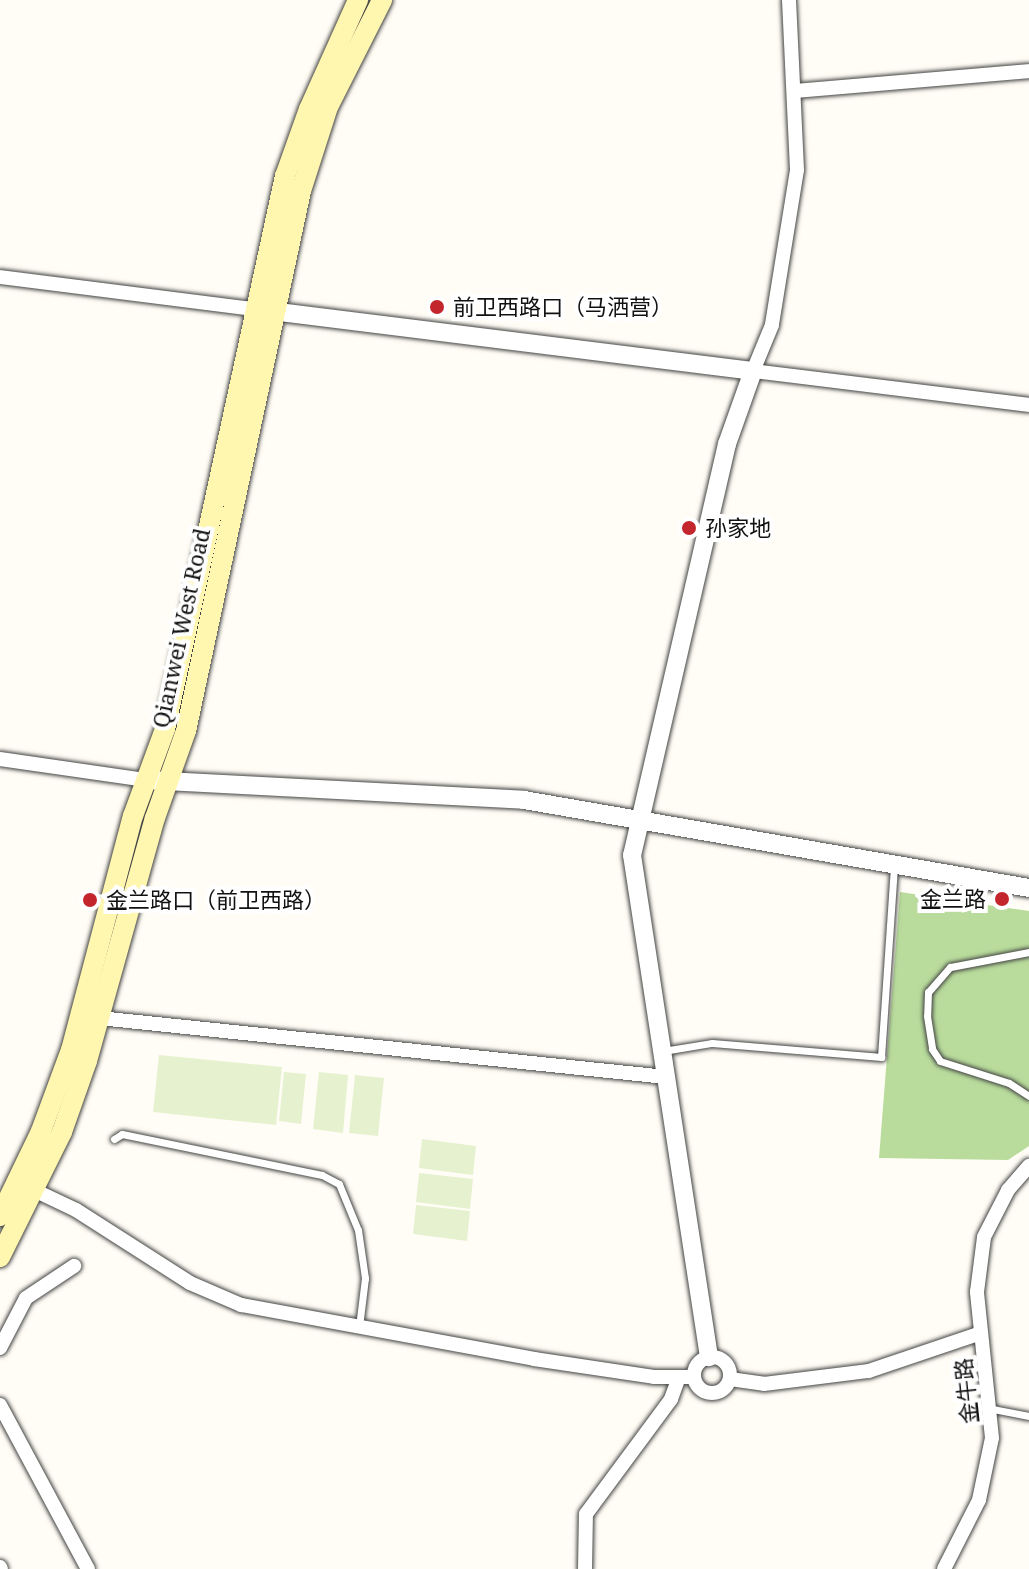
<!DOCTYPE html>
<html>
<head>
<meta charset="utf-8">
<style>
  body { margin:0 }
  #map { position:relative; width:1029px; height:1569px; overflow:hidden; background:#fffdf5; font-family:"Noto Serif","Noto Sans SC",serif }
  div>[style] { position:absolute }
  .forest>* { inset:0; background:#b9dc9c }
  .pitch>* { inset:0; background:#e6f2cf }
  .roads { filter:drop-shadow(0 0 2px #444) drop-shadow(0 0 2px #444) }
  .service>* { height:7px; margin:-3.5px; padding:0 3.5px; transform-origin:3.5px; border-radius:3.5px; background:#fff }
  .minor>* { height:14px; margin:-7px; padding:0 7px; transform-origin:7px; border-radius:7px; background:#fff }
  .minor>.ring { margin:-7px; padding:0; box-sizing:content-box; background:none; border:14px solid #fff; border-radius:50% }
  .tertiary>* { height:18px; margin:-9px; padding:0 9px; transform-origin:9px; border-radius:9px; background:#fff }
  .secondary>* { height:20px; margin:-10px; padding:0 10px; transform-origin:10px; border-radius:10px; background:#fff6b0 }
  .dots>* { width:22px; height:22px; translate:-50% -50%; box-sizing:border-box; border:4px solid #fff; border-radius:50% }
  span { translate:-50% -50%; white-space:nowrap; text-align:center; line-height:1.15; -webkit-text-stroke:8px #fff; paint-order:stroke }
  .poi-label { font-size:22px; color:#111 }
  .left { translate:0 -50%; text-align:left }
  .right { translate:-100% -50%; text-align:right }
  .street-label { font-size:22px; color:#111 }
</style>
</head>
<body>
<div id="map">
  <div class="forest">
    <i style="clip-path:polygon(900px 892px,1029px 911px,1029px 1146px,1008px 1160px,879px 1158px)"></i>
  </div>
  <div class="pitch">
    <i style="clip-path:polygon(159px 1055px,282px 1067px,276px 1125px,153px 1112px)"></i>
    <i style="clip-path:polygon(284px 1072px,306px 1074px,301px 1124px,279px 1121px)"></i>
    <i style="clip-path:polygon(319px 1072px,348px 1075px,343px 1133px,313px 1129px)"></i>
    <i style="clip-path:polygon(355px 1075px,384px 1078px,378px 1136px,349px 1133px)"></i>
    <i style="clip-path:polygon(422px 1139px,476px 1146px,473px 1175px,419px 1168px)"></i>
    <i style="clip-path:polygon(419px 1173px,473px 1179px,470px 1209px,416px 1202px)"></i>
    <i style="clip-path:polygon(416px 1205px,470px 1211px,467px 1241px,413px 1234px)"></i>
  </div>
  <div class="roads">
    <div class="service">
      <i style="left:1029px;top:952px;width:80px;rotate:169.2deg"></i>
      <i style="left:950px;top:967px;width:33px;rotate:131deg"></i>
      <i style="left:928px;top:992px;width:24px;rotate:92deg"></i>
      <i style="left:927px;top:1016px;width:33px;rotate:81deg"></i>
      <i style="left:932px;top:1049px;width:14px;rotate:56deg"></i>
      <i style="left:940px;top:1061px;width:72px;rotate:17.7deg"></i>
      <i style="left:1009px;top:1083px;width:24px;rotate:33deg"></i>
      <i style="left:663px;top:1051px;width:50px;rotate:-9.3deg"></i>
      <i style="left:712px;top:1043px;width:170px;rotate:4.7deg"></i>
      <i style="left:881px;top:1057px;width:190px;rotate:-86.1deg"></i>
      <i style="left:114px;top:1139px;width:9px;rotate:-32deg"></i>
      <i style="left:122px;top:1134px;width:204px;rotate:11.6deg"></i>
      <i style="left:322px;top:1175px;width:19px;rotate:28deg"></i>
      <i style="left:339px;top:1184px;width:50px;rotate:67.6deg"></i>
      <i style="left:358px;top:1230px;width:49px;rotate:81.7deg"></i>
      <i style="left:365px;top:1278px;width:49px;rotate:97deg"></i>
      <i style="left:993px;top:1409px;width:37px;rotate:11deg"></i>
    </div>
    <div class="minor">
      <i style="left:789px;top:0;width:170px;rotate:87.3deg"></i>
      <i style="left:797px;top:170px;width:157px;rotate:99.2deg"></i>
      <i style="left:772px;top:325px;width:50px;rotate:112.4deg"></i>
      <i style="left:753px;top:371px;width:278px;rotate:7deg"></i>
      <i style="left:796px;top:91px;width:234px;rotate:-4.9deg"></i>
      <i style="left:0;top:277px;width:257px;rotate:7.2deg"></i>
      <i style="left:0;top:759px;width:148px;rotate:8.2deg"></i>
      <i style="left:99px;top:1018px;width:570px;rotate:5.94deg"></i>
      <i style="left:36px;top:1191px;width:44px;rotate:25.4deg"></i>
      <i style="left:76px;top:1210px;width:135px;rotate:32.6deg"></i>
      <i style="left:190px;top:1283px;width:56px;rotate:23.3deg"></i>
      <i style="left:241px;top:1305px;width:298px;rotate:10.4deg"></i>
      <i style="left:534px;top:1359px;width:121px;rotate:8.5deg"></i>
      <i style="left:654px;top:1377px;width:40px"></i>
      <i style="left:0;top:1348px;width:56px;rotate:-62.5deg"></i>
      <i style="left:26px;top:1298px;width:58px;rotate:-33.7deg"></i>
      <i class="ring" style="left:694px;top:1357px;width:22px;height:22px"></i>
      <i style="left:730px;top:1379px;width:34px;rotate:8deg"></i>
      <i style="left:764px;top:1384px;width:106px;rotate:-7.1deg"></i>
      <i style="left:869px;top:1371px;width:118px;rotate:-18.7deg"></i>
      <i style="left:0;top:1405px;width:186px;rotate:61.8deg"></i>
      <i style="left:0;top:1567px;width:2px;rotate:63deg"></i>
      <i style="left:585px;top:1569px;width:55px;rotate:-89deg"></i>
      <i style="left:586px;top:1514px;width:143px;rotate:-53.5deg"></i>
      <i style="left:671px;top:1399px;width:23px;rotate:-70deg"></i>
      <i style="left:944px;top:1569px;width:77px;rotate:-63.1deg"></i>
      <i style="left:979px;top:1500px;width:63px;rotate:-78.2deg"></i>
      <i style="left:992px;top:1438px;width:147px;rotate:-95.9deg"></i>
      <i style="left:977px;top:1292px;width:55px;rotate:-82.7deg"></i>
      <i style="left:984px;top:1237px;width:53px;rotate:-62.9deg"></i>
      <i style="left:1008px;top:1190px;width:32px;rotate:-49deg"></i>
    </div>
    <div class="tertiary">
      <i style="left:263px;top:310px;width:494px;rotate:7.1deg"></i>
      <i style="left:753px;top:371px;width:77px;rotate:109.6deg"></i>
      <i style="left:727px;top:444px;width:422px;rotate:103deg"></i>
      <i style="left:632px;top:855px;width:508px;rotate:81.28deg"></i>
      <i style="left:146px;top:780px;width:379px;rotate:3deg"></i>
      <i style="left:524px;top:800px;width:513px;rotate:9.88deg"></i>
    </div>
    <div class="secondary">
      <i style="left:0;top:1216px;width:94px;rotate:-64.2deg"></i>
      <i style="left:41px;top:1131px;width:86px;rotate:-69.7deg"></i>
      <i style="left:71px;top:1050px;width:242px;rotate:-75.2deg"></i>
      <i style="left:133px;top:816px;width:93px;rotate:-69.8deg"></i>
      <i style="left:165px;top:729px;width:566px;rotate:-77.76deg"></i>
      <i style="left:285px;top:176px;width:71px;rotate:-70.3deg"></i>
      <i style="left:309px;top:109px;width:120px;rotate:-65.8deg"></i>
      <i style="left:0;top:1257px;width:140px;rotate:-63.6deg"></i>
      <i style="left:62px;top:1132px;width:75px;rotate:-70.6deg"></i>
      <i style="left:87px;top:1061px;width:252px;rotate:-74.4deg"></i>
      <i style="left:155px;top:818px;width:92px;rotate:-70.4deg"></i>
      <i style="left:186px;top:731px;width:552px;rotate:-77.98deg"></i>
      <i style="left:301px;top:191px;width:88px;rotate:-72.2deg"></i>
      <i style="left:328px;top:107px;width:120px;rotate:-63.2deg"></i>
    </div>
  </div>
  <div class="dots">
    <i style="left:437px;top:307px;background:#c4262e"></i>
    <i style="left:689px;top:528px;background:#c4262e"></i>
    <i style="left:1002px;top:899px;background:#c4262e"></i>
    <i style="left:90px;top:900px;background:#c4262e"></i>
  </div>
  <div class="poi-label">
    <span class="left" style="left:453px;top:307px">前卫西路口（马洒营）</span>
    <span class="left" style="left:705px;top:528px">孙家地</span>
    <span class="right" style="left:986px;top:899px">金兰路</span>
    <span class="left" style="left:106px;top:900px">金兰路口（前卫西路）</span>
  </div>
  <div class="street-label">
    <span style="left:181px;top:628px;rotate:-78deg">Qianwei West Road</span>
    <span style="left:966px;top:1391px;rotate:-96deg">金牛路</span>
  </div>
</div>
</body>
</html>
